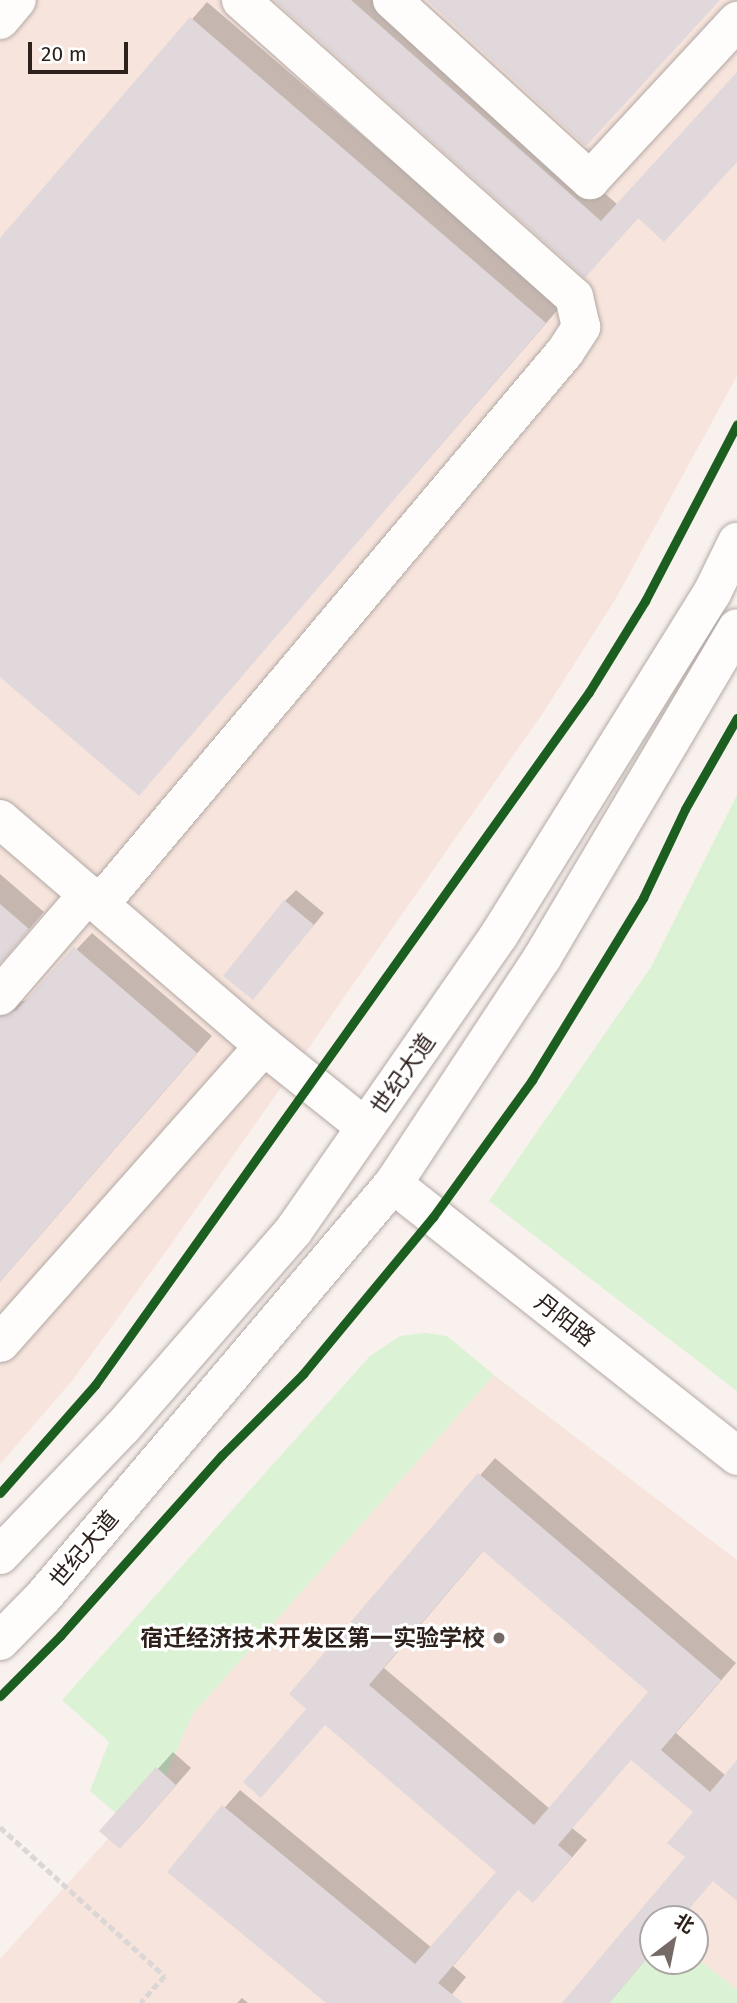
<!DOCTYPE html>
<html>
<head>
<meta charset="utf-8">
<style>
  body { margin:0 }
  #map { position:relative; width:737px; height:2003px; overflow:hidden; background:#f9f1ee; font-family:"Fira Sans","Noto Sans SC",sans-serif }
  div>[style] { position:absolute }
  .built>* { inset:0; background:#f7e5dd }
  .green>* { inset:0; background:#dcf2d5 }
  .shadow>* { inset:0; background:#0003 }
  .building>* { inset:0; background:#e1d8db }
  .path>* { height:4.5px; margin-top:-2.25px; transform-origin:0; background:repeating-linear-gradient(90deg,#dad7d6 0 7px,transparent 0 10.5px) }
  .roads { filter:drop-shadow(0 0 2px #b3a9a5) drop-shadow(0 0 2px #b3a9a5) }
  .minor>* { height:38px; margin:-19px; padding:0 19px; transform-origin:19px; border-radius:19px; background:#fefdfc }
  .cycleway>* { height:9px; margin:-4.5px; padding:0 4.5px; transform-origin:4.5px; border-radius:4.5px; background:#1b5e20 }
  .dots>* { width:19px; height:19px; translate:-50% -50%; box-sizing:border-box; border:4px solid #fff; border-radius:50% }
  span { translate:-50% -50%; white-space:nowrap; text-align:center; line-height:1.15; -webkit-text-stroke:6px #fff; paint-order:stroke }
  .street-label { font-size:23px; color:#2e211c }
  .poi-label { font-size:23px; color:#2e211c; font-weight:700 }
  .right { translate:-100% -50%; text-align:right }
  .north { position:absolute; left:639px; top:1905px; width:70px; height:70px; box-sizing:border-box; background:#fff; border:2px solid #aba6a4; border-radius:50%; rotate:32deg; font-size:19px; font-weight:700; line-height:28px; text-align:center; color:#2e211c }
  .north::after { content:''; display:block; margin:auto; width:24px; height:32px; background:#756a66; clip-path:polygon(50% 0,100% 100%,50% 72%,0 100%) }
  .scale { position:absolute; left:28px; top:42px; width:100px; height:32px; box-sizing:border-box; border:4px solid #2e211c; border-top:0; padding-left:9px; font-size:21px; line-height:24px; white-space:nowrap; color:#2e211c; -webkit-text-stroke:5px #fff; paint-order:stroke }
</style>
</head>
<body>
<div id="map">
  <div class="built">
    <i style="clip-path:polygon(0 0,737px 0,737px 376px,615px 600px,543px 713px,170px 1246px,72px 1381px,0 1464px)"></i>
    <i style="clip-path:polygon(evenodd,494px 1375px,737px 1560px,737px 2003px,0 2003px,0 1959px,167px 1773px,192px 1715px,494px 1375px,653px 1919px,695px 1919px,695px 1961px,653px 1961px,653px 1919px)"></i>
  </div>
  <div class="green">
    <i style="clip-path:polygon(737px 795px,737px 1391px,489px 1201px,651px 967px)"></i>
    <i style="clip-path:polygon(425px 1333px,447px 1336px,494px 1375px,192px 1715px,167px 1773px,124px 1820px,90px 1791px,109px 1742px,62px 1700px,370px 1356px,400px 1336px)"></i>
    <i style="clip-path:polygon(653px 1951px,653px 1961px,695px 1961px,695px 1956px,737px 1990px,737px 2003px,607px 2003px)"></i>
  </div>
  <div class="shadow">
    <i style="clip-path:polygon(276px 0,385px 0,618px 205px,737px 75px,737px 161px,639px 217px,585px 276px)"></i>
    <i style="clip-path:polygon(207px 2px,561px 306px,139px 794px,0 675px,0 241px)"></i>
    <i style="clip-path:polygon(0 874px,44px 912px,0 963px)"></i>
    <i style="clip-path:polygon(296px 890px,324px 913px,253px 998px,285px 901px)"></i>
    <i style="clip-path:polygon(92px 933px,212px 1036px,0 1282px,0 994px,12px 1002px,24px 1001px,31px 997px)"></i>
    <i style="clip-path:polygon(evenodd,495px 1458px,736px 1663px,676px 1733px,726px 1776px,737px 1763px,737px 1899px,714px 1879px,680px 1919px,653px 1919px,653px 1951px,609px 2003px,564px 2003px,687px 1857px,696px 1812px,632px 1758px,572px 1828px,587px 1840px,549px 1884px,533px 1900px,519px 1888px,453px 1966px,466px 1977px,445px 2003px,328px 2003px,169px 1872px,240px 1790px,432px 1948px,499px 1872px,291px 1694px,495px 1458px,484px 1550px,650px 1692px,550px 1809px,384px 1668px,484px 1550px)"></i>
    <i style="clip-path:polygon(173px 1752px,191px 1768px,136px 1831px,102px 1831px)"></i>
    <i style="clip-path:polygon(242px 1998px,248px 2003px,237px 2003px)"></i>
  </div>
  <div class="building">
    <i style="clip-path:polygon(274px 0,351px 0,601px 221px,737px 72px,737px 162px,664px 242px,638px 218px,585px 278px)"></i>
    <i style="clip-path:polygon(427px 0,720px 0,586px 146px)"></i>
    <i style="clip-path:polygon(190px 17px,546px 323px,139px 796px,0 677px,0 238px)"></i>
    <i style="clip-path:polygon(284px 900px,314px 925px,253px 1000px,223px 976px)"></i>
    <i style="clip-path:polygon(0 904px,29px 929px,0 963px)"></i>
    <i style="clip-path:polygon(74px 947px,197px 1053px,0 1282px,0 1017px,17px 1010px)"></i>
    <i style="clip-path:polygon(evenodd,478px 1473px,721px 1680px,661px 1750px,710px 1792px,737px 1760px,737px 1901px,713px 1881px,680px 1919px,653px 1919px,653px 1951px,609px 2003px,562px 2003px,685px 1857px,667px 1843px,693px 1812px,631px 1760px,558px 1845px,572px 1857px,533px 1903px,518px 1890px,438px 1983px,463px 2003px,326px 2003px,167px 1872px,222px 1805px,415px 1964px,496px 1872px,325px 1725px,261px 1798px,243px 1782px,306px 1709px,289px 1694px,478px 1473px,483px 1551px,648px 1692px,534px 1825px,369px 1685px,483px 1551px)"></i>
    <i style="clip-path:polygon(156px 1767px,176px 1785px,120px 1849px,99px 1831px)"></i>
  </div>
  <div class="path">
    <i style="left:0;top:1827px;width:222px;rotate:42.1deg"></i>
    <i style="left:165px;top:1976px;width:36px;rotate:132deg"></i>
  </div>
  <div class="roads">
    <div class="minor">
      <i style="left:392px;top:0;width:268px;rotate:42.3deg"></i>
      <i style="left:590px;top:180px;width:217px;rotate:-47.2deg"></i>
      <i style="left:0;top:20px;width:26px;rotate:-50deg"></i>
      <i style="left:0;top:819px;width:348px;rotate:40.7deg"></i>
      <i style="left:264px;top:1046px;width:397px;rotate:131.6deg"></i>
      <i style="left:100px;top:904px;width:722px;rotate:-49.89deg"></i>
      <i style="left:565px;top:352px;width:30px;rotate:-57deg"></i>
      <i style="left:581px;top:327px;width:31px;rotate:-103deg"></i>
      <i style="left:574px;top:297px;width:446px;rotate:-138.3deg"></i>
      <i style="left:0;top:996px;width:135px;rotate:-49.2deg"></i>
      <i style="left:264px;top:1046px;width:129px;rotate:38.7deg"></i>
      <i style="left:393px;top:1184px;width:439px;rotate:38.3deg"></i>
      <i style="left:0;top:1555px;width:176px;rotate:-46.2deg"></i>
      <i style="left:122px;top:1428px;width:262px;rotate:-49deg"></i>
      <i style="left:294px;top:1230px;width:359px;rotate:-55.2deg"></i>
      <i style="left:499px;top:935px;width:403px;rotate:-58.1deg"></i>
      <i style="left:712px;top:593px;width:57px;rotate:-63.9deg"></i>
      <i style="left:0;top:1641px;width:63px;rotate:-45.6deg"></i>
      <i style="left:44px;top:1596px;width:540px;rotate:-49.73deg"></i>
      <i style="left:393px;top:1184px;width:271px;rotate:-56.6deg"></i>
      <i style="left:542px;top:958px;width:383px;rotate:-59.4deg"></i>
    </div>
  </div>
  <div class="cycleway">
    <i style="left:0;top:1493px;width:144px;rotate:-48.7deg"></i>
    <i style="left:95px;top:1385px;width:851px;rotate:-54.52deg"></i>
    <i style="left:589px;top:692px;width:107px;rotate:-58.4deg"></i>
    <i style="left:645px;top:601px;width:199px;rotate:-62.5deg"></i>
    <i style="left:0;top:1696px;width:85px;rotate:-45deg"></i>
    <i style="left:60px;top:1636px;width:243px;rotate:-48.2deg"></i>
    <i style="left:222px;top:1455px;width:115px;rotate:-45deg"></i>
    <i style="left:303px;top:1374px;width:204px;rotate:-50.4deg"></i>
    <i style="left:433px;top:1217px;width:169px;rotate:-54.1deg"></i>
    <i style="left:532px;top:1080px;width:213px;rotate:-58.6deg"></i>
    <i style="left:643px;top:898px;width:98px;rotate:-64.7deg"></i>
    <i style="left:685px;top:809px;width:105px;rotate:-60.3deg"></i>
  </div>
  <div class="dots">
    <i style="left:499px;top:1638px;background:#756a66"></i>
  </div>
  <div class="street-label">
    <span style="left:403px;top:1074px;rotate:-55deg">世纪大道</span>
    <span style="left:565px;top:1320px;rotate:38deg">丹阳路</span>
    <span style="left:84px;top:1549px;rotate:-50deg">世纪大道</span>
  </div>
  <div class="poi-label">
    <span class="right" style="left:485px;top:1638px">宿迁经济技术开发区第一实验学校</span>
  </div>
  <div class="north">北</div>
  <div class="scale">20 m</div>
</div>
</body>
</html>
